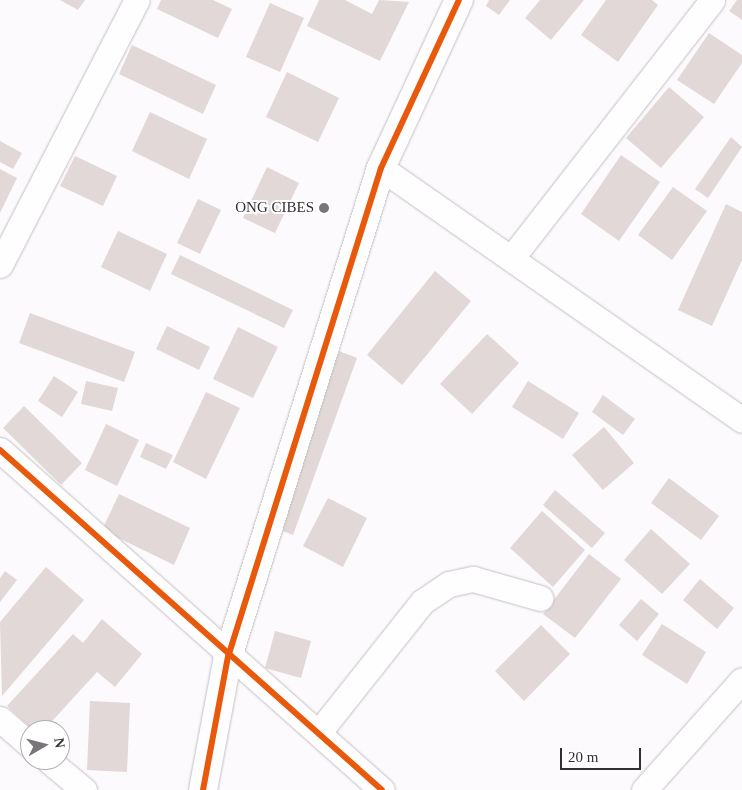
<!DOCTYPE html>
<html>
<head>
<meta charset="utf-8">
<style>
  body { margin:0 }
  #map { position:relative; width:742px; height:790px; overflow:hidden; background:#fcfafd; font-family:Georgia,serif }
  div>[style] { position:absolute }
  .building>* { inset:0; background:#e1d8d7 }
  .roads { filter:drop-shadow(0 0 1px #c3c0c5) drop-shadow(0 0 1px #c3c0c5) }
  .minor>* { height:25px; margin:-12.5px; padding:0 12.5px; transform-origin:12.5px; border-radius:12.5px; background:#fffeff }
  .tertiary>* { height:28px; margin:-14px; padding:0 14px; transform-origin:14px; border-radius:14px; background:#fffeff }
  .cycleway>* { height:6px; margin:-3px; padding:0 3px; transform-origin:3px; border-radius:3px; background:#e8590c }
  .dots>* { width:14px; height:14px; translate:-50% -50%; box-sizing:border-box; border:2px solid #fff; border-radius:50% }
  span { translate:-50% -50%; white-space:nowrap; text-align:center; line-height:1.15; -webkit-text-stroke:4px #fff; paint-order:stroke }
  .poi-label { font-size:15px; color:#322e35 }
  .right { translate:-100% -50%; text-align:right }
  .north { position:absolute; left:20px; top:720px; width:50px; height:50px; box-sizing:border-box; background:#fff; border:1px solid #adabae; border-radius:50%; rotate:82deg; font-size:14px; font-weight:700; line-height:20px; text-align:center; color:#322e35 }
  .north::after { content:''; display:block; margin:auto; width:18px; height:22px; background:#79757b; clip-path:polygon(50% 0,100% 100%,50% 72%,0 100%) }
  .scale { position:absolute; left:560px; top:748px; width:81px; height:22px; box-sizing:border-box; border:2px solid #322e35; border-top:0; padding-left:6px; font-size:15px; line-height:18px; white-space:nowrap; color:#322e35; -webkit-text-stroke:4px #fff; paint-order:stroke }
</style>
</head>
<body>
<div id="map">
  <div class="building">
    <i style="clip-path:polygon(60px 0,85px 0,78px 10px)"></i>
    <i style="clip-path:polygon(161px 0,213px 0,232px 9px,218px 38px,157px 9px)"></i>
    <i style="clip-path:polygon(319px 0,345px 0,372px 14px,379px 0,409px 2px,380px 61px,307px 26px)"></i>
    <i style="clip-path:polygon(489px 0,510px 0,499px 15px,486px 6px)"></i>
    <i style="clip-path:polygon(540px 0,584px 0,551px 40px,525px 18px)"></i>
    <i style="clip-path:polygon(606px 0,652px 0,658px 5px,618px 62px,581px 35px)"></i>
    <i style="clip-path:polygon(737px 0,742px 0,742px 20px,729px 11px)"></i>
    <i style="clip-path:polygon(270px 3px,304px 18px,280px 72px,246px 57px)"></i>
    <i style="clip-path:polygon(709px 33px,742px 55px,742px 63px,714px 104px,677px 80px)"></i>
    <i style="clip-path:polygon(132px 45px,216px 85px,203px 114px,119px 74px)"></i>
    <i style="clip-path:polygon(287px 72px,339px 98px,318px 142px,266px 117px)"></i>
    <i style="clip-path:polygon(669px 87px,704px 117px,661px 168px,626px 138px)"></i>
    <i style="clip-path:polygon(150px 112px,207px 139px,189px 179px,132px 151px)"></i>
    <i style="clip-path:polygon(731px 137px,742px 147px,708px 198px,695px 189px)"></i>
    <i style="clip-path:polygon(0 141px,22px 153px,13px 169px,0 162px)"></i>
    <i style="clip-path:polygon(621px 155px,660px 182px,619px 241px,581px 214px)"></i>
    <i style="clip-path:polygon(75px 156px,117px 176px,103px 206px,60px 186px)"></i>
    <i style="clip-path:polygon(267px 167px,299px 183px,275px 233px,243px 218px)"></i>
    <i style="clip-path:polygon(0 169px,17px 178px,0 213px)"></i>
    <i style="clip-path:polygon(673px 187px,707px 211px,672px 260px,638px 235px)"></i>
    <i style="clip-path:polygon(198px 199px,221px 210px,200px 254px,177px 243px)"></i>
    <i style="clip-path:polygon(726px 204px,742px 212px,742px 260px,712px 326px,678px 310px)"></i>
    <i style="clip-path:polygon(118px 231px,167px 254px,150px 291px,101px 267px)"></i>
    <i style="clip-path:polygon(180px 255px,293px 310px,284px 328px,171px 274px)"></i>
    <i style="clip-path:polygon(435px 271px,471px 301px,402px 385px,367px 355px)"></i>
    <i style="clip-path:polygon(30px 313px,135px 352px,124px 382px,19px 343px)"></i>
    <i style="clip-path:polygon(167px 326px,210px 347px,199px 370px,156px 349px)"></i>
    <i style="clip-path:polygon(238px 327px,278px 347px,253px 398px,213px 379px)"></i>
    <i style="clip-path:polygon(487px 334px,519px 363px,472px 414px,440px 384px)"></i>
    <i style="clip-path:polygon(339px 351px,357px 358px,293px 535px,275px 528px)"></i>
    <i style="clip-path:polygon(54px 376px,78px 392px,62px 417px,38px 401px)"></i>
    <i style="clip-path:polygon(86px 381px,118px 388px,112px 411px,81px 404px)"></i>
    <i style="clip-path:polygon(528px 381px,579px 413px,563px 439px,512px 407px)"></i>
    <i style="clip-path:polygon(206px 392px,240px 408px,206px 479px,173px 462px)"></i>
    <i style="clip-path:polygon(603px 395px,635px 419px,623px 435px,592px 412px)"></i>
    <i style="clip-path:polygon(24px 406px,82px 463px,61px 485px,3px 428px)"></i>
    <i style="clip-path:polygon(106px 424px,139px 440px,117px 486px,85px 470px)"></i>
    <i style="clip-path:polygon(604px 427px,634px 463px,603px 490px,572px 455px)"></i>
    <i style="clip-path:polygon(146px 443px,173px 455px,166px 469px,140px 457px)"></i>
    <i style="clip-path:polygon(669px 478px,719px 516px,701px 540px,651px 503px)"></i>
    <i style="clip-path:polygon(555px 490px,605px 533px,592px 548px,543px 505px)"></i>
    <i style="clip-path:polygon(119px 494px,190px 528px,174px 565px,102px 530px)"></i>
    <i style="clip-path:polygon(328px 498px,367px 518px,343px 567px,303px 546px)"></i>
    <i style="clip-path:polygon(542px 511px,585px 550px,553px 587px,510px 548px)"></i>
    <i style="clip-path:polygon(651px 529px,690px 564px,662px 594px,624px 560px)"></i>
    <i style="clip-path:polygon(589px 554px,621px 579px,575px 638px,543px 614px)"></i>
    <i style="clip-path:polygon(46px 567px,84px 600px,2px 696px,0 622px)"></i>
    <i style="clip-path:polygon(5px 571px,17px 580px,0 602px,0 578px)"></i>
    <i style="clip-path:polygon(700px 579px,734px 608px,717px 629px,683px 600px)"></i>
    <i style="clip-path:polygon(641px 599px,659px 614px,637px 641px,619px 625px)"></i>
    <i style="clip-path:polygon(102px 619px,142px 654px,115px 687px,97px 672px,44px 730px,33px 730px,7px 706px,73px 634px,83px 643px)"></i>
    <i style="clip-path:polygon(662px 624px,706px 652px,687px 684px,642px 655px)"></i>
    <i style="clip-path:polygon(541px 625px,570px 654px,524px 701px,495px 671px)"></i>
    <i style="clip-path:polygon(275px 631px,311px 641px,301px 678px,265px 668px)"></i>
    <i style="clip-path:polygon(90px 701px,130px 703px,127px 772px,87px 770px)"></i>
  </div>
  <div class="roads">
    <div class="minor">
      <i style="left:381px;top:168px;width:440px;rotate:34.9deg"></i>
      <i style="left:513px;top:256px;width:324px;rotate:-52.1deg"></i>
      <i style="left:0;top:265px;width:298px;rotate:-62.7deg"></i>
      <i style="left:0;top:450px;width:511px;rotate:41.67deg"></i>
      <i style="left:0;top:719px;width:40px;rotate:41deg"></i>
      <i style="left:319px;top:732px;width:166px;rotate:-51.6deg"></i>
      <i style="left:422px;top:602px;width:32px;rotate:-34deg"></i>
      <i style="left:449px;top:584px;width:25px;rotate:-12deg"></i>
      <i style="left:473px;top:579px;width:70px;rotate:15.8deg"></i>
      <i style="left:48px;top:760px;width:47px;rotate:39.8deg"></i>
      <i style="left:644px;top:790px;width:147px;rotate:-48.3deg"></i>
    </div>
    <div class="tertiary">
      <i style="left:203px;top:790px;width:135px;rotate:-79.4deg"></i>
      <i style="left:228px;top:657px;width:512px;rotate:-72.63deg"></i>
      <i style="left:381px;top:168px;width:185px;rotate:-65.1deg"></i>
    </div>
  </div>
  <div class="cycleway">
    <i style="left:0;top:450px;width:511px;rotate:41.67deg"></i>
    <i style="left:203px;top:790px;width:135px;rotate:-79.4deg"></i>
    <i style="left:228px;top:657px;width:512px;rotate:-72.63deg"></i>
    <i style="left:381px;top:168px;width:185px;rotate:-65.1deg"></i>
  </div>
  <div class="dots">
    <i style="left:324px;top:208px;background:#79757b"></i>
  </div>
  <div class="poi-label">
    <span class="right" style="left:314px;top:208px">ONG CIBES</span>
  </div>
  <div class="north">N</div>
  <div class="scale">20 m</div>
</div>
</body>
</html>
